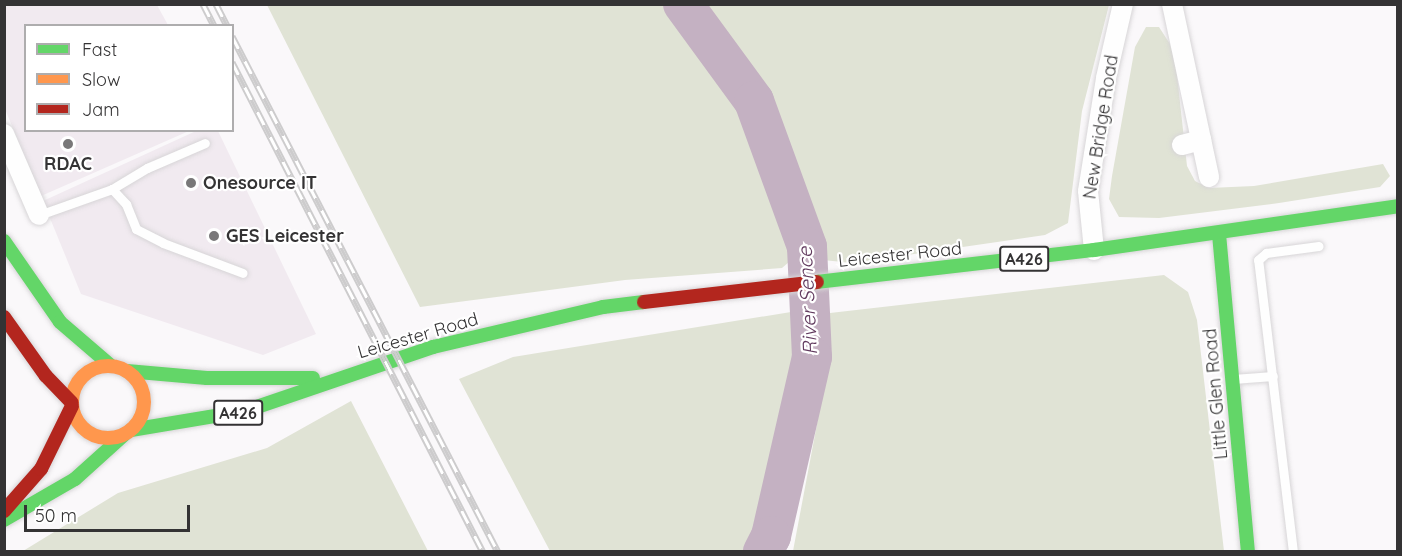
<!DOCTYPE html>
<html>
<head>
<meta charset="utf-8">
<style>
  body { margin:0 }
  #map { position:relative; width:1402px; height:556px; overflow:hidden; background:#faf8fa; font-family:Quicksand,sans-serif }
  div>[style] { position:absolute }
  .built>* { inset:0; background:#f1eaf0 }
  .green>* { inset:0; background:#e0e3d5 }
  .river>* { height:40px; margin:-20px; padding:0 20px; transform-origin:20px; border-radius:20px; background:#c4b1c2 }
  .roads { filter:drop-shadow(0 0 2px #d7d5d7) drop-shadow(0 0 2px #d7d5d7) }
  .lane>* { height:9px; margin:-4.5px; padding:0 4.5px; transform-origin:4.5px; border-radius:4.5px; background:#fefefe }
  .street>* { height:20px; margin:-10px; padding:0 10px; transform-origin:10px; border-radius:10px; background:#fefefe }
  .fast>* { height:14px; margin:-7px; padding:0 7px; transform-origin:7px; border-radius:7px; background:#63d668 }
  .slow>* { height:14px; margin:-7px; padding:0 7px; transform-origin:7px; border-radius:7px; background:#ff974d }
  .slow>.ring { margin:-7px; padding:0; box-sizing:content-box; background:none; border:14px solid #ff974d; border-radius:50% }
  .jam>* { height:14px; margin:-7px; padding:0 7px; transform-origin:7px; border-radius:7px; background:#b3261e }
  .rail>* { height:7px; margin-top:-3.5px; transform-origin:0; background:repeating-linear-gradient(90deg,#fff 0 14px,#cdcccd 0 28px); box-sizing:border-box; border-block:2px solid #cdcccd }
  .dots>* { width:16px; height:16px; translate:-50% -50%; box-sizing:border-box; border:3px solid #fff; border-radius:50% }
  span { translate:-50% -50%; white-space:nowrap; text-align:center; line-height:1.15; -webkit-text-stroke:4.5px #fff; paint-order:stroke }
  .shield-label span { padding:2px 4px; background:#fff; border:2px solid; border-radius:4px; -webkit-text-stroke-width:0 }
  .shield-label { font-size:16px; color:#343334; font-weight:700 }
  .street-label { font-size:18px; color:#343334 }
  .poi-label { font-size:18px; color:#343334; font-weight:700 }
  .left { translate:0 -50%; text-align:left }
  .water-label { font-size:20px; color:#613a5e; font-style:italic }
  .frame { position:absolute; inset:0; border:6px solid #343334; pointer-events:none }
  .legend { position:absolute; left:24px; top:24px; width:210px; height:108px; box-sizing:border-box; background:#fff; border:2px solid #aeadae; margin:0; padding:8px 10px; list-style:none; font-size:18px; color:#343334 }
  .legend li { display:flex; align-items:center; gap:12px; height:30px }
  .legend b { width:30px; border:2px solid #aeadae }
  .scale { position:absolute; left:24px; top:505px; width:166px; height:27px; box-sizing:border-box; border:3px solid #343334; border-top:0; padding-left:8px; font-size:18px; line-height:21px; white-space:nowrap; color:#343334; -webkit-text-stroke:4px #fff; paint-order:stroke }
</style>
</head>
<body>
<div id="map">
  <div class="built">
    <i style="clip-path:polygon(4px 5px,157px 5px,168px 25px,26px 26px,26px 130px,189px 131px,41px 196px,5px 109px)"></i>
    <i style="clip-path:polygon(196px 131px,218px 131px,316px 334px,263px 355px,81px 294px,43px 201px)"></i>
  </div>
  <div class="green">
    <i style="clip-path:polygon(267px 5px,671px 5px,752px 107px,803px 250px,782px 268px,625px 280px,420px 307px)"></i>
    <i style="clip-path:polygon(706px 5px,1109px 5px,1082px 111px,1068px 223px,1045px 235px,852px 263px,823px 260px,777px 124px)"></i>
    <i style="clip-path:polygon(1146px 27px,1159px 27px,1170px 44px,1176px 66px,1187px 166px,1195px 181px,1209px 188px,1254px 186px,1383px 164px,1390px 176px,1380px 187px,1279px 203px,1159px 218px,1119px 217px,1109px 199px,1112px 176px,1135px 47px)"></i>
    <i style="clip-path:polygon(1164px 275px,1188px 292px,1197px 320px,1224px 551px,793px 551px,817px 424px,830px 313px)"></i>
    <i style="clip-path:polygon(791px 312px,800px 317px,804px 342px,791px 379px,761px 551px,550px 551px,459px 379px,513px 357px)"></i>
    <i style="clip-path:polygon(351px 401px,428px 551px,23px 551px,118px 493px,267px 448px)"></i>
  </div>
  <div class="river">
    <i style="left:683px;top:4px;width:120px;rotate:53.8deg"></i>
    <i style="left:754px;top:101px;width:155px;rotate:70deg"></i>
    <i style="left:807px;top:247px;width:110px;rotate:87.4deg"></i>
    <i style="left:812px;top:357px;width:184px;rotate:102.9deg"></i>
    <i style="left:771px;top:536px;width:18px;rotate:117deg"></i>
  </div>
  <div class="roads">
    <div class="lane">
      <i style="left:112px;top:189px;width:21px;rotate:47deg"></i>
      <i style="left:126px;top:204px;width:27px;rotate:68deg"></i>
      <i style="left:136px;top:229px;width:30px;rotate:27deg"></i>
      <i style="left:163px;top:243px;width:85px;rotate:20.6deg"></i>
      <i style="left:39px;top:215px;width:77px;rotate:-19.6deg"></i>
      <i style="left:112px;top:189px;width:41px;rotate:-31deg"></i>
      <i style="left:147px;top:168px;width:63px;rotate:-23.3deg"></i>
      <i style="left:1233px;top:379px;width:40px;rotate:-4.3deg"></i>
      <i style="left:1293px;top:552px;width:294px;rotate:-96.8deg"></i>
      <i style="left:1258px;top:260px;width:11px;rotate:-41deg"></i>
      <i style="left:1266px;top:253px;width:53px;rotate:-7.5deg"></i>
    </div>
    <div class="street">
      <i style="left:1172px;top:4px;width:177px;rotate:77.9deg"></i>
      <i style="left:4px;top:134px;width:88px;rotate:66.6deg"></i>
      <i style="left:1182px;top:145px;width:20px;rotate:-15deg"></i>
      <i style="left:1094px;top:250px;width:59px;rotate:-95.8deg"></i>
      <i style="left:1088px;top:191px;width:114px;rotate:-80.9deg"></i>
      <i style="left:1106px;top:78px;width:76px;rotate:-77.1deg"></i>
    </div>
    <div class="fast">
      <i style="left:1219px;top:234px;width:319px;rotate:84.8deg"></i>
      <i style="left:4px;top:241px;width:98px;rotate:55.3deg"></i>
      <i style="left:60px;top:322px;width:66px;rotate:40.7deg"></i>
      <i style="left:817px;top:282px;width:279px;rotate:-6.6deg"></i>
      <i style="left:1094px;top:250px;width:307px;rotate:-8.2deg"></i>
      <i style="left:127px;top:371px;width:80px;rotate:5deg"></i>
      <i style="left:207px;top:378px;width:106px"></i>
      <i style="left:131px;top:430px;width:116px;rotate:-9.5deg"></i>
      <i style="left:245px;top:411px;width:199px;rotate:-18.8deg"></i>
      <i style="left:433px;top:347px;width:175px;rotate:-13.2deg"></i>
      <i style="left:603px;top:307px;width:41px;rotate:-7deg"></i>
      <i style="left:4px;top:520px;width:82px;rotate:-30deg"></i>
      <i style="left:75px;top:479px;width:67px;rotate:-42deg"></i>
    </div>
    <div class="slow">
      <i class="ring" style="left:72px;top:366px;width:58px;height:58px"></i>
    </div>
    <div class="jam">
      <i style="left:644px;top:302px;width:174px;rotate:-6.6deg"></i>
      <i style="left:4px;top:317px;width:72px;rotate:54.6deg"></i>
      <i style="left:46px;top:376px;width:37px;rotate:46deg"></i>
      <i style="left:4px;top:511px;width:56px;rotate:-48.6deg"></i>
      <i style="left:41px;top:469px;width:70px;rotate:-63.8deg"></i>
    </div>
  </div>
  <div class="rail">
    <i style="left:203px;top:4px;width:25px;rotate:63deg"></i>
    <i style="left:216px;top:4px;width:25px;rotate:63deg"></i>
    <i style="left:232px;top:36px;width:581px;rotate:62.73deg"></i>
    <i style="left:232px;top:62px;width:551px;rotate:62.88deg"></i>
  </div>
  <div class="dots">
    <i style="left:68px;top:144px;background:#797879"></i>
    <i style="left:191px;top:183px;background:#797879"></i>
    <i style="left:214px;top:236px;background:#797879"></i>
  </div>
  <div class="shield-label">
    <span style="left:1024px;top:259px">A426</span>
    <span style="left:238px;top:413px">A426</span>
  </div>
  <div class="street-label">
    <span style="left:1101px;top:127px;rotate:-81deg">New Bridge Road</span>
    <span style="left:900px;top:255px;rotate:-6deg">Leicester Road</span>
    <span style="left:418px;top:336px;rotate:-16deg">Leicester Road</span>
    <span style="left:1216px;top:394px;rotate:-95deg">Little Glen Road</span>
  </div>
  <div class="poi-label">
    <span style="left:68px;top:164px">RDAC</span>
    <span class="left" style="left:203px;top:183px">Onesource IT</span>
    <span class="left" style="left:226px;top:236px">GES Leicester</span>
  </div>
  <div class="water-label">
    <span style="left:807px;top:301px;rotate:-93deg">River Sence</span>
  </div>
  <div class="frame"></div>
  <ul class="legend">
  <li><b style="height:8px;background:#63d668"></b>Fast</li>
  <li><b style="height:8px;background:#ff974d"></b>Slow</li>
  <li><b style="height:8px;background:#b3261e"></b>Jam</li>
  </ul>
  <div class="scale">50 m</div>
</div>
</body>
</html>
